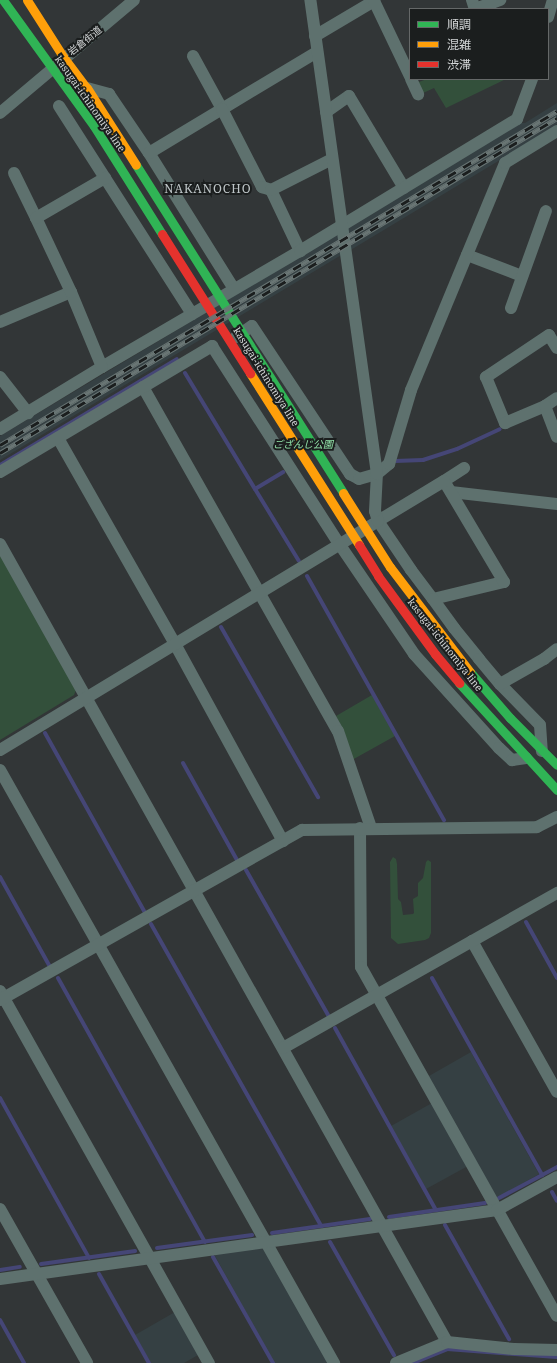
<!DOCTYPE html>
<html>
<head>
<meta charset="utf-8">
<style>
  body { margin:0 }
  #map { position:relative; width:557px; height:1363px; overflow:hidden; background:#323637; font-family:"Noto Serif","Noto Sans JP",serif }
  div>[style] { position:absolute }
  .built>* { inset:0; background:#354043 }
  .green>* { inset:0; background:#33503b }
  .stream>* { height:4px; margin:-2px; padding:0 2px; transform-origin:2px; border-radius:2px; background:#454676 }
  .street>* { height:12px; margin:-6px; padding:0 6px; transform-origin:6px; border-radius:6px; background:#5e716e }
  .fast>* { height:9px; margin:-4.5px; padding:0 4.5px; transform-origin:4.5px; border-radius:4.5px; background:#30b455 }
  .slow>* { height:9px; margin:-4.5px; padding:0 4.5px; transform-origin:4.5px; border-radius:4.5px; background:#ff9f0a }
  .jam>* { height:9px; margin:-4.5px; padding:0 4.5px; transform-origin:4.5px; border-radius:4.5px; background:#e5322d }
  .rail>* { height:4.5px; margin-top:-2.25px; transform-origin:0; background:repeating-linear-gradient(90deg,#1b1e1e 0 9px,#697574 0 18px); box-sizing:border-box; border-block:1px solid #697574 }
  span { translate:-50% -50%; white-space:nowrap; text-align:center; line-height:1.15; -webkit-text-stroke:4px #1b1e1e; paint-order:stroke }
  .street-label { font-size:10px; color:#d4d7d8 }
  .park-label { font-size:10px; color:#93e4a9; font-style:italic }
  .quarter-label { font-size:12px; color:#bec5c7; letter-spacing:1px }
  .legend { position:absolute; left:409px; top:8px; width:140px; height:72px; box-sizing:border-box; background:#1b1e1e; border:1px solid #656868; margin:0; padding:5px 7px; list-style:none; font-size:12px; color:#d4d7d8 }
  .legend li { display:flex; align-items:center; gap:8px; height:20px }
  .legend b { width:20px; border:1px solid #656868 }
</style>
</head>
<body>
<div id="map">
  <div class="built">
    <i style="clip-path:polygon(557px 103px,557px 124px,545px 133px,349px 251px,345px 228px,521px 123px,525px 123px)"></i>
    <i style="clip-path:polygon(339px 233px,343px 254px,0 460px,0 436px)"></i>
    <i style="clip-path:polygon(471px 1052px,539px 1174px,497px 1198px,429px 1076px)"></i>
    <i style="clip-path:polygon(432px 1103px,468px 1166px,426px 1189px,391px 1126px)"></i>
    <i style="clip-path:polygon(262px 1248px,267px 1253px,329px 1363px,274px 1363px,214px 1254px)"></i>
    <i style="clip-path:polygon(175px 1312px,198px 1355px,184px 1363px,151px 1363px,135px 1335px)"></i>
  </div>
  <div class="green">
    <i style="clip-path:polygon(427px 79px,506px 79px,446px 108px,434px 88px,421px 94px,416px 83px)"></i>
    <i style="clip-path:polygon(0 554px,76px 690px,74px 695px,0 740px)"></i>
    <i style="clip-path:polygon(372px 695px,395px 736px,352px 760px,344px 731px,336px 716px)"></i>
    <i style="clip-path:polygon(393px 857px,396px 859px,397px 864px,398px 899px,401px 902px,403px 915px,413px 914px,414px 913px,413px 899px,418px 896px,418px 883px,423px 878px,426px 862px,428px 860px,431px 862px,431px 933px,429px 938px,425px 940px,398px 944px,391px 938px,390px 862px)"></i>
  </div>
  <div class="stream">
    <i style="left:185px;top:373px;width:135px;rotate:58.9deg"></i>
    <i style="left:255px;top:489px;width:33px;rotate:-31deg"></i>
    <i style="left:395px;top:461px;width:28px;rotate:-2deg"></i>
    <i style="left:423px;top:460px;width:36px;rotate:-18deg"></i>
    <i style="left:457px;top:449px;width:47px;rotate:-24.9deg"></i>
    <i style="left:0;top:465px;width:206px;rotate:-30.9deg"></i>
    <i style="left:255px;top:489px;width:84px;rotate:58.6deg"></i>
    <i style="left:307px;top:576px;width:280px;rotate:60.7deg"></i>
    <i style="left:221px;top:627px;width:196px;rotate:60.3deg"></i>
    <i style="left:45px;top:733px;width:206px;rotate:60.9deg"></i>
    <i style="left:183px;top:763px;width:113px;rotate:60.9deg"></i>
    <i style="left:246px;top:870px;width:169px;rotate:60.5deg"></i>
    <i style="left:0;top:877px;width:101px;rotate:60.9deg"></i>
    <i style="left:526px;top:922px;width:64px;rotate:61deg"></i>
    <i style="left:151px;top:924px;width:347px;rotate:60.6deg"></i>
    <i style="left:58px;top:978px;width:302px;rotate:60.9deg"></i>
    <i style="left:432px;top:978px;width:226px;rotate:60.8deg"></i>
    <i style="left:335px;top:1028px;width:208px;rotate:61deg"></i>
    <i style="left:0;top:1098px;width:183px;rotate:60.9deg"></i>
    <i style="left:552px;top:1192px;width:10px;rotate:61deg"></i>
    <i style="left:499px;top:1198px;width:66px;rotate:-28.1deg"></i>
    <i style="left:389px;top:1217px;width:97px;rotate:-8.3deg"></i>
    <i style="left:445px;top:1225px;width:131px;rotate:60.7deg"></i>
    <i style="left:272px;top:1233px;width:99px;rotate:-8.1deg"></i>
    <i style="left:330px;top:1242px;width:130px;rotate:60.5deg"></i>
    <i style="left:157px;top:1248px;width:96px;rotate:-7.8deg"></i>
    <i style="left:213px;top:1257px;width:122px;rotate:60.5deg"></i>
    <i style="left:41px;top:1264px;width:95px;rotate:-7.9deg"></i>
    <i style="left:0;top:1270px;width:20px;rotate:-9deg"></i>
    <i style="left:99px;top:1274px;width:102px;rotate:60.7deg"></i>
    <i style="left:0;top:1320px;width:49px;rotate:60.8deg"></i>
    <i style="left:413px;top:1363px;width:37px;rotate:-22deg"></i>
    <i style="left:447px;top:1349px;width:110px;rotate:4.2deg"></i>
  </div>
  <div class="street">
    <i style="left:472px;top:0;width:9px;rotate:72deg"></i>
    <i style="left:475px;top:9px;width:27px;rotate:-20deg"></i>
    <i style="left:548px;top:17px;width:18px;rotate:-74deg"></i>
    <i style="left:315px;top:36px;width:69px;rotate:-30.7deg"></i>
    <i style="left:374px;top:1px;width:83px;rotate:64.4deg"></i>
    <i style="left:193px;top:56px;width:60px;rotate:61.3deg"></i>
    <i style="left:222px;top:109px;width:111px;rotate:-31deg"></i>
    <i style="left:411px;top:79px;width:17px;rotate:65deg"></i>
    <i style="left:87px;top:88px;width:23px;rotate:15deg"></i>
    <i style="left:109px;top:94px;width:71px;rotate:55.9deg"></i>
    <i style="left:149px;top:153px;width:160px;rotate:58deg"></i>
    <i style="left:59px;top:106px;width:247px;rotate:57.4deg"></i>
    <i style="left:326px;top:112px;width:28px;rotate:-35deg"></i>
    <i style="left:349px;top:96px;width:107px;rotate:59.1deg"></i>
    <i style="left:0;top:113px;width:175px;rotate:-40.1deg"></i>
    <i style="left:149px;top:153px;width:85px;rotate:-31.1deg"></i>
    <i style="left:222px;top:109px;width:88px;rotate:62.9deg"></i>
    <i style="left:262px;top:187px;width:9px;rotate:18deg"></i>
    <i style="left:271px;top:190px;width:68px;rotate:64.6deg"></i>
    <i style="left:14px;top:173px;width:50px;rotate:63.9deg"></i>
    <i style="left:271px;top:190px;width:68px;rotate:-26.9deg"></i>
    <i style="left:467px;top:255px;width:59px;rotate:20.9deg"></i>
    <i style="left:511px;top:308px;width:103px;rotate:-70.2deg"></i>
    <i style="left:0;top:322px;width:77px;rotate:-22.9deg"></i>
    <i style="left:236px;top:337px;width:19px;rotate:-35deg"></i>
    <i style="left:252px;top:326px;width:178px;rotate:56.5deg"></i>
    <i style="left:350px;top:474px;width:10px;rotate:29deg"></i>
    <i style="left:359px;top:479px;width:19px;rotate:-16deg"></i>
    <i style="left:377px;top:474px;width:16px;rotate:-40deg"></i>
    <i style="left:389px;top:464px;width:77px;rotate:-73.4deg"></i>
    <i style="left:411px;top:390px;width:246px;rotate:-67.5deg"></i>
    <i style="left:505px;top:163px;width:61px;rotate:-31.6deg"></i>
    <i style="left:557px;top:348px;width:15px;rotate:-122deg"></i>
    <i style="left:549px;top:335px;width:76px;rotate:146.3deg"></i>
    <i style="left:486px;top:377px;width:50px;rotate:67.6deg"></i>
    <i style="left:505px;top:423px;width:43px;rotate:-23deg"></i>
    <i style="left:545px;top:406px;width:14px;rotate:-34deg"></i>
    <i style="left:102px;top:367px;width:229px;rotate:-30.4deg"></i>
    <i style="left:300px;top:251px;width:254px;rotate:-31.3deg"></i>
    <i style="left:517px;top:119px;width:43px;rotate:-69.4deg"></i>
    <i style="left:0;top:377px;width:46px;rotate:52.1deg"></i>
    <i style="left:143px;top:387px;width:395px;rotate:60.5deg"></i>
    <i style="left:338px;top:731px;width:102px;rotate:71.2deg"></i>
    <i style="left:545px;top:406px;width:33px;rotate:69deg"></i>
    <i style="left:0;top:429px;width:119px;rotate:-31.3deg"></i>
    <i style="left:102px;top:367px;width:81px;rotate:-112.5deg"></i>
    <i style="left:71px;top:292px;width:82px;rotate:-115.3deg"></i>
    <i style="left:36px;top:218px;width:80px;rotate:-30.1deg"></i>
    <i style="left:58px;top:438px;width:237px;rotate:60.4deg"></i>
    <i style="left:175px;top:644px;width:225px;rotate:61.3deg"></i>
    <i style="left:0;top:472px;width:247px;rotate:-30.7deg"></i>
    <i style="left:212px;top:346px;width:237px;rotate:57.3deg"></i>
    <i style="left:340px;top:545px;width:132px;rotate:55.8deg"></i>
    <i style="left:414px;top:654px;width:127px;rotate:47.9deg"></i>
    <i style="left:499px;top:748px;width:18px;rotate:43deg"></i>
    <i style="left:512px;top:760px;width:14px;rotate:-8deg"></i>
    <i style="left:444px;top:481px;width:24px;rotate:-33deg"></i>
    <i style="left:451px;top:492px;width:107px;rotate:6.5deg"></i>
    <i style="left:0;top:544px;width:915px;rotate:60.74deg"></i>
    <i style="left:433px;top:599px;width:73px;rotate:-13.5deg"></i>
    <i style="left:504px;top:582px;width:117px;rotate:-120.7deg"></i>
    <i style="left:444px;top:481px;width:77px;rotate:148.8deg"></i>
    <i style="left:378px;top:521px;width:59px;rotate:56deg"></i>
    <i style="left:411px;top:570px;width:36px;rotate:53deg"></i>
    <i style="left:433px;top:599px;width:36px;rotate:54deg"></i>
    <i style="left:454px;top:628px;width:40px;rotate:51deg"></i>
    <i style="left:479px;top:659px;width:33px;rotate:50deg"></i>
    <i style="left:500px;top:684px;width:57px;rotate:45.7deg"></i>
    <i style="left:540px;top:725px;width:26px;rotate:86deg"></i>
    <i style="left:500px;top:684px;width:51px;rotate:-29.6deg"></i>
    <i style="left:544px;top:659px;width:16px;rotate:-38deg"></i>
    <i style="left:0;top:750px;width:442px;rotate:-31.2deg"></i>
    <i style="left:378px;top:521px;width:10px;rotate:-107deg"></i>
    <i style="left:375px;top:511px;width:37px;rotate:-87deg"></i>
    <i style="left:377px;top:474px;width:479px;rotate:-98deg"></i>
    <i style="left:0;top:770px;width:681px;rotate:60.61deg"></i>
    <i style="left:360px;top:828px;width:139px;rotate:89.6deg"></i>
    <i style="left:361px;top:967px;width:400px;rotate:60.7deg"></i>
    <i style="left:472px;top:941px;width:173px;rotate:60.6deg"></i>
    <i style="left:0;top:991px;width:427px;rotate:60.7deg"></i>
    <i style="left:0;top:1000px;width:347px;rotate:-29.4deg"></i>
    <i style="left:302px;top:830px;width:235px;rotate:-0.7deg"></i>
    <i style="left:537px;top:827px;width:22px;rotate:-27deg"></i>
    <i style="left:283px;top:1048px;width:315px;rotate:-29.5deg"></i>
    <i style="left:0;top:1209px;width:177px;rotate:60.5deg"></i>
    <i style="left:0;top:1279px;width:502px;rotate:-7.9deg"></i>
    <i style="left:497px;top:1210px;width:68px;rotate:-28.8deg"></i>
    <i style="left:396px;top:1363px;width:55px;rotate:-22.4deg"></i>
    <i style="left:447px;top:1342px;width:67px;rotate:6deg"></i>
    <i style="left:514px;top:1349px;width:43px;rotate:1.3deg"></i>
  </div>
  <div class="fast">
    <i style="left:3px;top:0;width:155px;rotate:54.2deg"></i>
    <i style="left:94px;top:126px;width:128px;rotate:57.8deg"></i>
    <i style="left:136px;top:165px;width:388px;rotate:57.7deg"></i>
    <i style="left:470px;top:672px;width:61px;rotate:49deg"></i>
    <i style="left:510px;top:718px;width:66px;rotate:45deg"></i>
    <i style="left:459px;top:683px;width:145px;rotate:47.5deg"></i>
  </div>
  <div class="slow">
    <i style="left:27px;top:0;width:69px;rotate:57.5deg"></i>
    <i style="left:64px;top:58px;width:38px;rotate:53deg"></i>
    <i style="left:87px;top:88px;width:91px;rotate:57.5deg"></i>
    <i style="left:250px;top:373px;width:204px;rotate:57.6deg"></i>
    <i style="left:343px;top:493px;width:88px;rotate:57.6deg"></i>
    <i style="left:390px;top:567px;width:132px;rotate:52.7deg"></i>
  </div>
  <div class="jam">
    <i style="left:162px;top:234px;width:165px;rotate:57.7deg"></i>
    <i style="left:359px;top:545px;width:36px;rotate:58deg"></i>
    <i style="left:378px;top:576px;width:97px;rotate:53.8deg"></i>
    <i style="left:435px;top:654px;width:38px;rotate:50deg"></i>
  </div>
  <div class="rail">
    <i style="left:0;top:445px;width:649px;rotate:-30.95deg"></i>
    <i style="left:0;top:453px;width:650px;rotate:-31.02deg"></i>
  </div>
  <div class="street-label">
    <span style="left:85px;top:41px;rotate:-39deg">岩倉街道</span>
    <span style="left:90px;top:104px;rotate:55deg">kasugai-ichinomiya line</span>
    <span style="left:266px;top:377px;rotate:58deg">kasugai-ichinomiya line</span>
    <span style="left:445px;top:645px;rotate:52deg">kasugai-ichinomiya line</span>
  </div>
  <div class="park-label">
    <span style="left:303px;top:445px">ござんじ公園</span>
  </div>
  <div class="quarter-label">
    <span style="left:208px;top:189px">NAKANOCHO</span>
  </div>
  <ul class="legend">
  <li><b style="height:5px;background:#30b455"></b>順調</li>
  <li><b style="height:5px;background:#ff9f0a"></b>混雑</li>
  <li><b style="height:5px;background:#e5322d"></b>渋滞</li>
  </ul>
</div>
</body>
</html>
